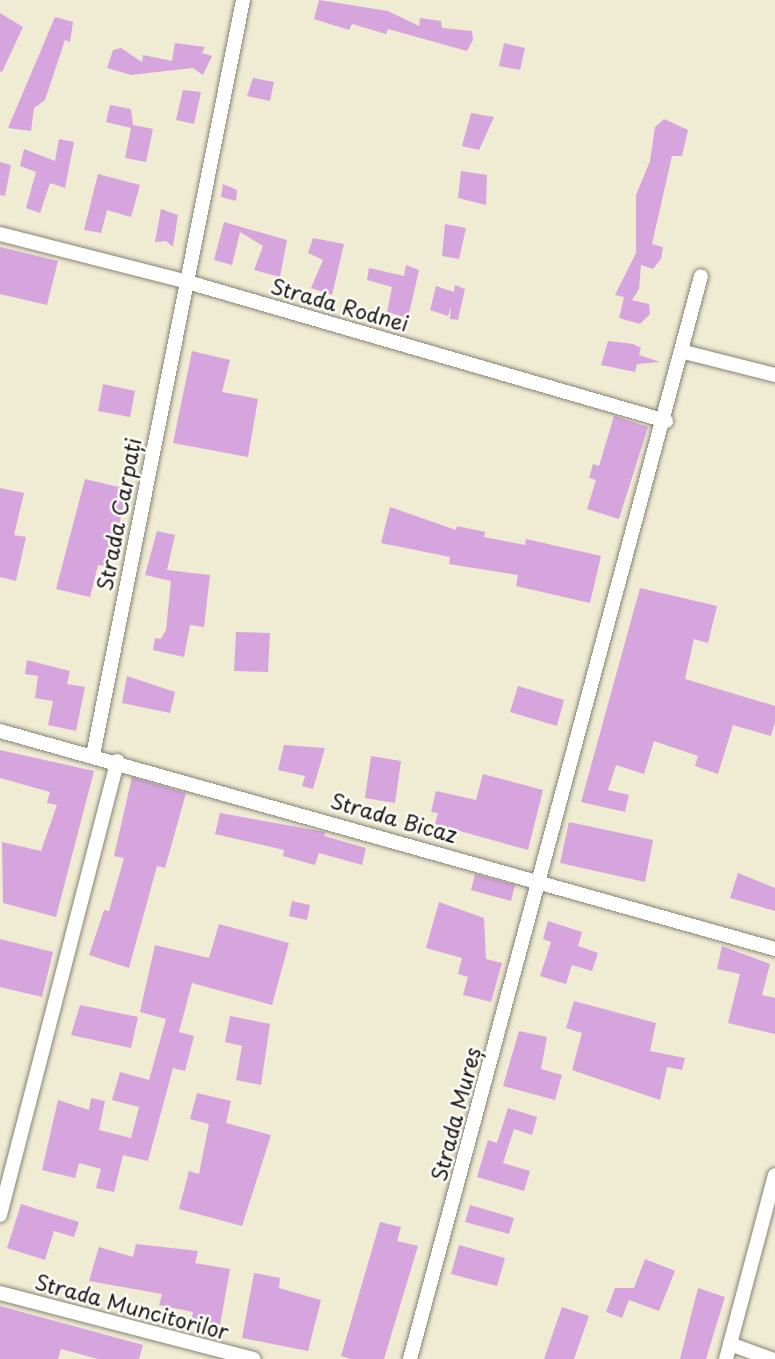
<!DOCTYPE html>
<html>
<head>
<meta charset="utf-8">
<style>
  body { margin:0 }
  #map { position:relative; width:775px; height:1359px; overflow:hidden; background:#f0ebd3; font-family:"Playpen Sans",sans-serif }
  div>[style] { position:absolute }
  .building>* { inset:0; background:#d6a5dd }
  .roads { filter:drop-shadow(0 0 2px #868478) drop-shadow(0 0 2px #868478) }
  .minor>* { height:14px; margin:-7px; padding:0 7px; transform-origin:7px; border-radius:7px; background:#fff }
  span { translate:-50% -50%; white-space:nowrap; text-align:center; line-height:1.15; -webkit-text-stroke:5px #fdfcf7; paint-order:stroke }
  .street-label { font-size:21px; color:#1c1c1c }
</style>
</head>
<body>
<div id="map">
  <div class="building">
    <i style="clip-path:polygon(319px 0,388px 11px,419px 26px,420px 18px,441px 21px,442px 28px,472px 31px,473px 40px,467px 51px,388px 29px,386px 34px,352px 24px,349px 30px,314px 19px)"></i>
    <i style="clip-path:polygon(0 13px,23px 27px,2px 72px,0 71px)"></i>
    <i style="clip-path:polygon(55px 17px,73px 22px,70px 42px,65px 40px,45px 100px,34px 108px,31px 131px,8px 128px)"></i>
    <i style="clip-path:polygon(175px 43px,205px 47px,202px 53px,212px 56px,203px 75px,193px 68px,131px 75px,107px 68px,113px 50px,121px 48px,142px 62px,143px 55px,172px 61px)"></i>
    <i style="clip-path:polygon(504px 43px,525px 48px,520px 70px,499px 66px)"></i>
    <i style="clip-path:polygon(253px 78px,274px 82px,270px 101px,247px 96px)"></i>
    <i style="clip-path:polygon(183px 90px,201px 92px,194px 124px,176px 120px)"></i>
    <i style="clip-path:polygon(110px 105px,131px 109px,133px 125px,153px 129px,146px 162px,125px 158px,131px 128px,106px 122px)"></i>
    <i style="clip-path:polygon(471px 113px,494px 117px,479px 150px,462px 146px)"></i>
    <i style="clip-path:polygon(664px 119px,688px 130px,682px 156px,672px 156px,652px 244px,663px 247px,661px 259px,653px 269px,641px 265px,639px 289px,632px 300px,649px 304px,650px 314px,640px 324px,619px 318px,624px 297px,615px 295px,636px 253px,636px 195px,650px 161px,655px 127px)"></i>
    <i style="clip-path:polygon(59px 139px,74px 142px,65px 188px,50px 183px,40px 213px,26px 208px,36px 172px,20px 166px,24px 149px,55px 161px)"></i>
    <i style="clip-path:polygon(0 162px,11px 165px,5px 196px,0 195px)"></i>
    <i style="clip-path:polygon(461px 171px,487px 175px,486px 205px,458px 198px)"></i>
    <i style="clip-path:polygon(98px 174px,140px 185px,131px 217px,107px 210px,101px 233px,84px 230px)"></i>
    <i style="clip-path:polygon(223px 184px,237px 190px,236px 201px,221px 197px)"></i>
    <i style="clip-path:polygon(161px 209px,178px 215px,173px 247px,166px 241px,155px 242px)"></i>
    <i style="clip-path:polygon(224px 222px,287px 240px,280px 277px,254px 270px,263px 246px,240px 232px,232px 265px,214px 260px)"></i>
    <i style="clip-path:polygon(445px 224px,466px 228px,459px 259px,442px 256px)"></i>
    <i style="clip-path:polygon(313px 238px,344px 244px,332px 295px,311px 288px,323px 260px,308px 253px)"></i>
    <i style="clip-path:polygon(0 247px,58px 261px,47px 305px,0 294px)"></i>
    <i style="clip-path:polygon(406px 265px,419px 270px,408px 318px,387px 312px,392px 287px,367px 280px,369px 268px,404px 276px)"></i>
    <i style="clip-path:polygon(455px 285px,465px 289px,458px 320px,450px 319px,451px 307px,448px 316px,430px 310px,436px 286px,454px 292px)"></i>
    <i style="clip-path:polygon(608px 341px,633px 344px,641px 348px,639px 355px,660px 362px,637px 364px,635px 372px,601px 365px)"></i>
    <i style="clip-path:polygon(192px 351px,230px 360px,222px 392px,258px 399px,248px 457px,173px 443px)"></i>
    <i style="clip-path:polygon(103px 384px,135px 391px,130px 417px,98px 411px)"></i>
    <i style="clip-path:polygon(614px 416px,648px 427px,619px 519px,587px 509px,596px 480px,589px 478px,593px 464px,599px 466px)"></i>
    <i style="clip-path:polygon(85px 479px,127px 489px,110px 567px,98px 565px,90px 597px,56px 589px)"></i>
    <i style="clip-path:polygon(0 488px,24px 493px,14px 535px,26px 537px,16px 581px,0 577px)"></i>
    <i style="clip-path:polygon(390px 507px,456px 530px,457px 526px,485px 532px,484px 537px,525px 545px,526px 539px,601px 556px,590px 603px,516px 586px,518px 575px,449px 564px,450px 557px,381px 543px)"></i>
    <i style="clip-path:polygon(157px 531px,175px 535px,167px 570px,210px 575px,204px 627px,190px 625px,184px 657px,153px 650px,155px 638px,161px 639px,166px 630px,171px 581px,145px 575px)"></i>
    <i style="clip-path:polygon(640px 588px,717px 606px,708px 643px,694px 639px,685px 679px,775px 706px,775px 722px,771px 736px,733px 725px,718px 774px,695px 766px,698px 756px,654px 741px,644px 774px,616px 765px,608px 790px,629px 795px,625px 812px,581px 802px)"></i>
    <i style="clip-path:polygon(236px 632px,270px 633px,268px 672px,234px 671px)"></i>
    <i style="clip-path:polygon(27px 660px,70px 671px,67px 684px,85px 687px,76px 731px,48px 725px,53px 701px,35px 698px,38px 676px,25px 674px)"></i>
    <i style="clip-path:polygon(127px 676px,175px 692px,170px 713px,122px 703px)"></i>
    <i style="clip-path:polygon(518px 686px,564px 700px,557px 726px,510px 712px)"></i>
    <i style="clip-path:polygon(284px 745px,325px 748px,313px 789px,302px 786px,305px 776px,278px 770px)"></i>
    <i style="clip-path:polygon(0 750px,94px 771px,56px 917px,3px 903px,2px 842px,41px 851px,57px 805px,47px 803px,50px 792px,0 778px)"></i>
    <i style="clip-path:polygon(371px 756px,401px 761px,395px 803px,365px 798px)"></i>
    <i style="clip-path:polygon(483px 774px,543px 790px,528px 850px,435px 824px,438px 813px,431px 812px,436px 791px,476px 800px)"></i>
    <i style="clip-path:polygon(132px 777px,186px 793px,165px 868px,157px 866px,129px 968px,89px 955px,104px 910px,109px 911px,124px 858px,114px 856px)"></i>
    <i style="clip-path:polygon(220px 813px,325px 832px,324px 836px,366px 848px,362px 865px,319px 853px,315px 865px,283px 856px,284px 850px,215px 834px)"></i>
    <i style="clip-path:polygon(569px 822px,653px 840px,645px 882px,560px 863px)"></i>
    <i style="clip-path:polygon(738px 873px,775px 888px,775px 911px,730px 898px)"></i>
    <i style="clip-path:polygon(475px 874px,515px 885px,511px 901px,471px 890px)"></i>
    <i style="clip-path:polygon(292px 901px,310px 905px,307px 920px,289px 916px)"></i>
    <i style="clip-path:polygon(439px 902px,484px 918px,486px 959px,502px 963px,491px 1002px,463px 995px,468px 977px,458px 974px,462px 958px,426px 948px)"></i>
    <i style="clip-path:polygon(548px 921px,582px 932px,578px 946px,598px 953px,592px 971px,572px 965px,566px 984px,540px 976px,551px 942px,543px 939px)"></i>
    <i style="clip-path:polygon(219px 924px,289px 943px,272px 1005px,192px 983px,179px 1032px,194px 1036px,185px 1071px,173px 1068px,148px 1161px,123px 1155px,114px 1192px,96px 1188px,101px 1169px,79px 1163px,75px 1178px,42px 1170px,58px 1100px,89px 1110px,91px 1098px,105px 1101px,99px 1130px,131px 1138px,139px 1107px,112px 1100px,120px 1072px,149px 1080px,166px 1019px,140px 1012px,155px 945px,209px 958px)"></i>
    <i style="clip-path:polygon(0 939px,53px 952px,42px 997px,0 987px)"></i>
    <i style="clip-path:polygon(722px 946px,770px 964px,762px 995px,775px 998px,775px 1034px,728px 1023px,740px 974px,717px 969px)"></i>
    <i style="clip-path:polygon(574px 1001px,656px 1023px,650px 1051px,685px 1058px,682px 1070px,667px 1067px,660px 1100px,572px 1070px,582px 1033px,566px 1028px)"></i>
    <i style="clip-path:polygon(80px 1005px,138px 1017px,131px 1048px,71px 1035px)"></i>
    <i style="clip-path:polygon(230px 1016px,270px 1024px,261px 1085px,236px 1080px,242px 1046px,225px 1042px)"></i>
    <i style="clip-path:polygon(519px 1031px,547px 1037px,541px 1069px,562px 1075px,555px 1100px,503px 1086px)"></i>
    <i style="clip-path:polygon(197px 1093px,231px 1101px,226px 1123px,271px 1135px,242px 1226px,179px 1209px,189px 1171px,199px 1174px,209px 1124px,190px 1119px)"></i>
    <i style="clip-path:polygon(508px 1108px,537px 1117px,532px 1135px,514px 1129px,503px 1163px,530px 1171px,524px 1191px,477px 1177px,488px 1140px,497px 1143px)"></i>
    <i style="clip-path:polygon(21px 1204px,79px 1222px,74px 1237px,54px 1231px,45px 1260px,7px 1248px)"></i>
    <i style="clip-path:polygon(470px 1205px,514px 1218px,509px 1234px,465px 1222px)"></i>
    <i style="clip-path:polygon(380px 1222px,401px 1227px,397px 1241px,418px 1246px,384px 1359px,351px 1359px,341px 1356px)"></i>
    <i style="clip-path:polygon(136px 1244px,198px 1251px,195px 1263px,230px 1269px,220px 1325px,191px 1320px,193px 1312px,159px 1305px,162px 1294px,89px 1281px,99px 1247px,133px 1257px)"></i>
    <i style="clip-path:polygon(459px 1245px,505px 1258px,497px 1286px,451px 1274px)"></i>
    <i style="clip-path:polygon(645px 1259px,675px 1271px,659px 1311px,629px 1300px,622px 1318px,606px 1312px,615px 1288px,634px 1288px)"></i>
    <i style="clip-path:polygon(254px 1273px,280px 1278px,279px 1288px,321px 1300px,308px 1351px,242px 1338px)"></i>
    <i style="clip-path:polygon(698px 1288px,725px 1297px,706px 1359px,680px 1359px)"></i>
    <i style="clip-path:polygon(0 1306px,143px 1345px,139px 1359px,98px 1359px,61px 1349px,58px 1359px,0 1359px)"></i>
    <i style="clip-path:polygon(562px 1307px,589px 1316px,574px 1359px,544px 1359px)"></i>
  </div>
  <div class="roads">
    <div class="minor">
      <i style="left:0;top:234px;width:190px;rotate:14.3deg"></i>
      <i style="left:184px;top:281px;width:502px;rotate:16.2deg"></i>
      <i style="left:684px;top:352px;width:94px;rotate:14.2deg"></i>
      <i style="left:0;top:731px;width:805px;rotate:15.71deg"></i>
      <i style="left:93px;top:755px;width:770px;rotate:-78.76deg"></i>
      <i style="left:0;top:1215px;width:469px;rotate:-75.5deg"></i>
      <i style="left:0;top:1293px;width:262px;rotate:14.6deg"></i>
      <i style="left:730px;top:1344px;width:44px;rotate:20.1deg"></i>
      <i style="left:410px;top:1359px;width:1121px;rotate:-74.96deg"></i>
      <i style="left:726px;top:1359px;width:190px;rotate:-75.1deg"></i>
    </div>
  </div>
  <div class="street-label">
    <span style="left:340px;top:304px;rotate:16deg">Strada Rodnei</span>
    <span style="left:118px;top:514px;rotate:-79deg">Strada Carpați</span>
    <span style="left:394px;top:817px;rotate:16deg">Strada Bicaz</span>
    <span style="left:455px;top:1114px;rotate:-75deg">Strada Mureș</span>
    <span style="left:132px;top:1306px;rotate:15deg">Strada Muncitorilor</span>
  </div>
</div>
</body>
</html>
